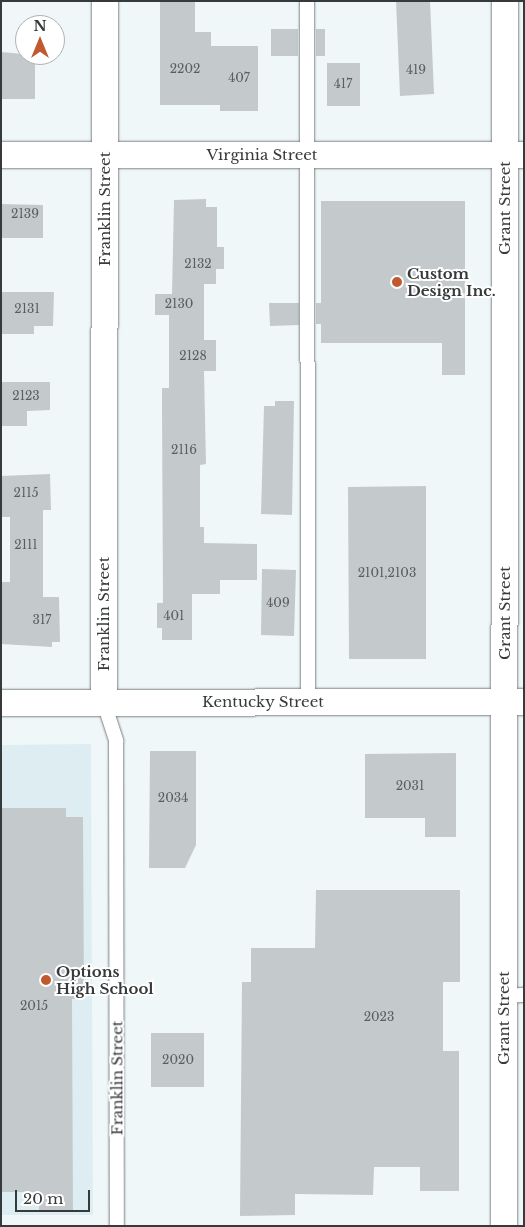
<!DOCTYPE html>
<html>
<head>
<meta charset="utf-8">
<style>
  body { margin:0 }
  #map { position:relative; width:525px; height:1227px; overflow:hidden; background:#f0f7f9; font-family:"Libre Baskerville",serif }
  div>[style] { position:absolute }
  .built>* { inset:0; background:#deedf2 }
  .building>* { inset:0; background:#c4cacc }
  .roads { filter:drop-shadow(0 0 1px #7b8082) drop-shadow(0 0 1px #7b8082) }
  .service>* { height:14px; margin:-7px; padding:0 7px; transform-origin:7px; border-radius:7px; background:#fff }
  .minor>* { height:26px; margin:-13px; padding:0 13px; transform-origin:13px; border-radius:13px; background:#fff }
  .dots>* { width:14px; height:14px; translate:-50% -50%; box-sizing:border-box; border:2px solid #fff; border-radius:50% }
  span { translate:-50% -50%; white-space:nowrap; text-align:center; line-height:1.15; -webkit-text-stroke:4px #fff; paint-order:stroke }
  .number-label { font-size:12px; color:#5a5e5f }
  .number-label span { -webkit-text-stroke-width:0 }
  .street-label { font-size:15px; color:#373a3b }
  .poi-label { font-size:15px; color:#373a3b; font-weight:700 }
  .left { translate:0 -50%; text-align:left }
  .frame { position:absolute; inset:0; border:2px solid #373a3b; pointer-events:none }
  .north { position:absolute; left:15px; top:15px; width:50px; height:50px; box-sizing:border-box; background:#fff; border:1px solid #afb0b1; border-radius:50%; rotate:0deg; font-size:14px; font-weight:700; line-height:20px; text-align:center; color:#373a3b }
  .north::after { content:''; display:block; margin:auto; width:18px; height:22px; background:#c0592d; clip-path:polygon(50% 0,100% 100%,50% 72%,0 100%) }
  .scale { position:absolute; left:15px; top:1190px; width:75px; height:22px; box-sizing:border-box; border:2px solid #373a3b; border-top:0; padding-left:6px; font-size:15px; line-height:18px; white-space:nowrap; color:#373a3b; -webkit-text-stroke:4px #fff; paint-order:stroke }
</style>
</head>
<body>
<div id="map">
  <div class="built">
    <i style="clip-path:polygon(91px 744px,93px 1215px,1px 1215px,1px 745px)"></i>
  </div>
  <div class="building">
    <i style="clip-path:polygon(160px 1px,195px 1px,195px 32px,211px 32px,211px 46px,258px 46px,258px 111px,220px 111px,220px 105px,160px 105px)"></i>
    <i style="clip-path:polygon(396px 1px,430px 1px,434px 94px,400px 96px)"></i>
    <i style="clip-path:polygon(271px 29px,298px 29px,298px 56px,271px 56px)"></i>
    <i style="clip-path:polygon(316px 29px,325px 29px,325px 56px,316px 56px)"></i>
    <i style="clip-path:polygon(1px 52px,35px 55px,35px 99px,1px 99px)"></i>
    <i style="clip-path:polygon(327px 63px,360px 63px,360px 106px,327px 106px)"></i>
    <i style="clip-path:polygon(206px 199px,206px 207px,217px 207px,217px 247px,224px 247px,224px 269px,216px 269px,216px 284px,204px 284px,204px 340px,216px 340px,216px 371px,204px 371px,206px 464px,200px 465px,200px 527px,204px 527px,204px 543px,257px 544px,257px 580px,220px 580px,220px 594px,192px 594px,192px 640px,162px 640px,162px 628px,157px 628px,157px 603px,163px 603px,162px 408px,162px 388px,169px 388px,169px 315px,155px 315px,155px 294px,172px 294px,174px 200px)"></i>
    <i style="clip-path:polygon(321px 201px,465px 201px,465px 375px,442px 375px,442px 343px,321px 343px,321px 324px,316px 324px,316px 303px,321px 303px)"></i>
    <i style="clip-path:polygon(1px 204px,43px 205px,43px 238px,1px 238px)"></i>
    <i style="clip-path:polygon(1px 292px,54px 292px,53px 326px,34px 326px,34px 334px,1px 334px)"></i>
    <i style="clip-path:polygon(269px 303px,299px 303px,299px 325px,270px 326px)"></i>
    <i style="clip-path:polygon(1px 382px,50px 382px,50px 410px,27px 411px,27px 426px,1px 426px)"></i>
    <i style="clip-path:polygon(275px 401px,294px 401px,292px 515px,261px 514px,264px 406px,275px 406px)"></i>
    <i style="clip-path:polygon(50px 474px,51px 510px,43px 510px,43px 597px,59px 597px,60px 642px,52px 642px,52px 647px,1px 644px,1px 582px,10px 582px,10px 517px,1px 517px,1px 476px)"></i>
    <i style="clip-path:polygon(426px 486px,426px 659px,349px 659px,348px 487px)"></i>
    <i style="clip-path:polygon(262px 569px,296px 570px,294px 636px,261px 635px)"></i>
    <i style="clip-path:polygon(150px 751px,196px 751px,196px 845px,185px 868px,149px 868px)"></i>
    <i style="clip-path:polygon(456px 753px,456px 837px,425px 837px,425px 818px,365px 818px,365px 754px)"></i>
    <i style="clip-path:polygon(1px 808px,66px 808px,66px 817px,83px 817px,84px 999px,72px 999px,73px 1212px,39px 1212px,39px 1192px,1px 1192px)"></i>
    <i style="clip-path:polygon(316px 890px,460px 890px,460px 982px,443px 982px,443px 1051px,459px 1051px,459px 1191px,420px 1191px,420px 1167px,374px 1167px,373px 1195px,295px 1194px,295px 1215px,240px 1216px,242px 982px,251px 982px,251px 948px,315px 948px)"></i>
    <i style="clip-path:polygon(151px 1033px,204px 1033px,204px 1087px,151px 1087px)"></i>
  </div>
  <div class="roads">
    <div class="service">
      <i style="left:307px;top:1px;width:701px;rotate:89.92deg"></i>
      <i style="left:104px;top:703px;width:40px;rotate:72deg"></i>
      <i style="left:116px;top:741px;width:485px;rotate:89.9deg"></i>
      <i style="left:504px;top:996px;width:20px;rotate:-3deg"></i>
    </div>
    <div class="minor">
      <i style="left:1px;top:155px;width:523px"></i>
      <i style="left:1px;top:703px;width:523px;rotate:-0.11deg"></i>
      <i style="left:104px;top:703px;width:702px;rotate:-89.92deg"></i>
      <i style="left:504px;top:1226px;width:1225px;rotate:-89.95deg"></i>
    </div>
  </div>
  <div class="dots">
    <i style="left:397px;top:282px;background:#c0592d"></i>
    <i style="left:46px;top:980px;background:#c0592d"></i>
  </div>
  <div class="number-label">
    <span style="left:185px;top:69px">2202</span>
    <span style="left:416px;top:70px">419</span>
    <span style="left:239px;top:78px">407</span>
    <span style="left:343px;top:84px">417</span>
    <span style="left:25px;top:214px">2139</span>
    <span style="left:198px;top:264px">2132</span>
    <span style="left:179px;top:304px">2130</span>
    <span style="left:27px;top:309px">2131</span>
    <span style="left:193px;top:356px">2128</span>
    <span style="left:26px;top:396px">2123</span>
    <span style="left:184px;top:450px">2116</span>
    <span style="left:26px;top:493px">2115</span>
    <span style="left:26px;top:545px">2111</span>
    <span style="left:387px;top:573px">2101,2103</span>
    <span style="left:278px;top:603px">409</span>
    <span style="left:174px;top:616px">401</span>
    <span style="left:42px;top:620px">317</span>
    <span style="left:410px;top:786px">2031</span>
    <span style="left:173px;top:798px">2034</span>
    <span style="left:34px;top:1006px">2015</span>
    <span style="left:379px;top:1017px">2023</span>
    <span style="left:178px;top:1060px">2020</span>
  </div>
  <div class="street-label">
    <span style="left:262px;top:155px">Virginia Street</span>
    <span style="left:505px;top:208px;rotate:-90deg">Grant Street</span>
    <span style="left:105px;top:209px;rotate:-90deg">Franklin Street</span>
    <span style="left:505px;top:613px;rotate:-90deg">Grant Street</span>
    <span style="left:104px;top:614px;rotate:-90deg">Franklin Street</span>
    <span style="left:263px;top:702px">Kentucky Street</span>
    <span style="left:504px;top:1018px;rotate:-90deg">Grant Street</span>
    <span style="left:117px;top:1078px;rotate:-90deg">Franklin Street</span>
  </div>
  <div class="poi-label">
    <span class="left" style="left:407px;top:282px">Custom<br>Design Inc.</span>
    <span class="left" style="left:56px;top:980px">Options<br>High School</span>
  </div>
  <div class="frame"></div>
  <div class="north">N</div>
  <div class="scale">20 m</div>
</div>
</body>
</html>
